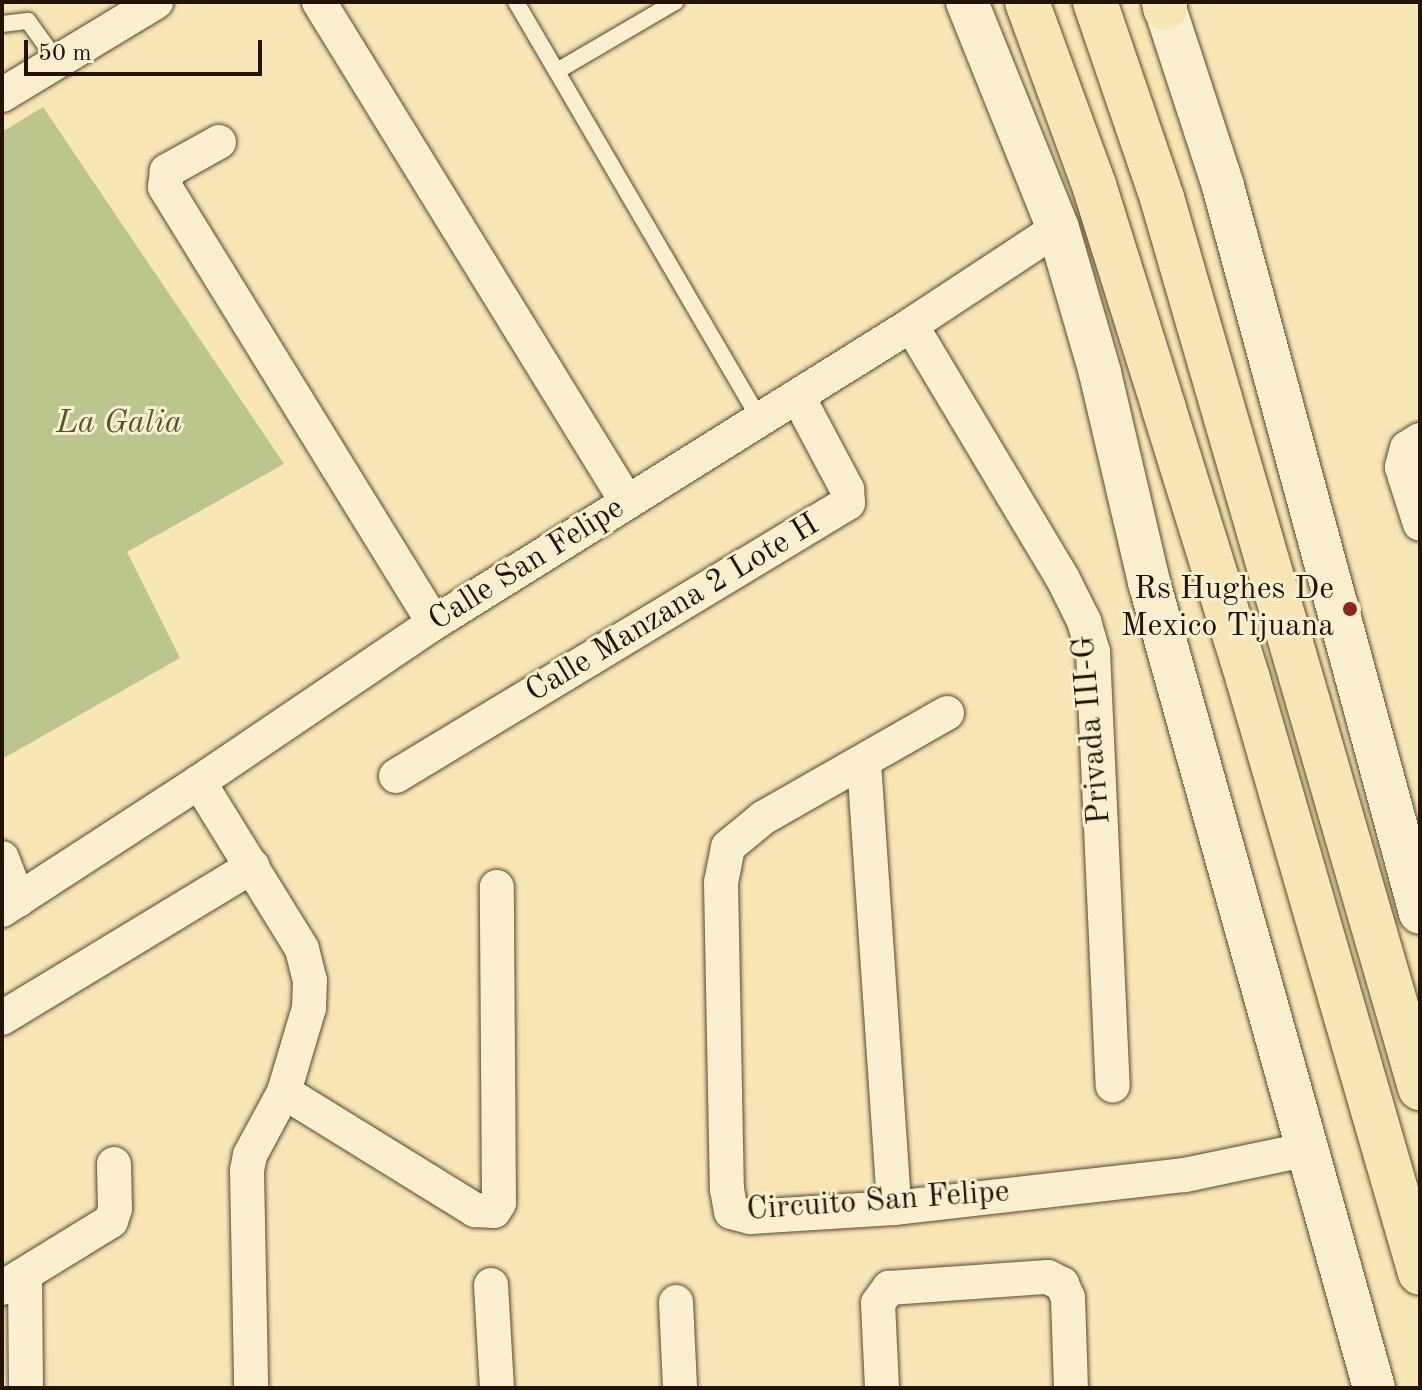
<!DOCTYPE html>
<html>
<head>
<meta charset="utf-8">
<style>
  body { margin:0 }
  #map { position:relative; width:1422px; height:1390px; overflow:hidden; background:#f8e7b4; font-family:"Old Standard TT",serif }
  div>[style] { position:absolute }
  .green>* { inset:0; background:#bbc68f }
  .roads { filter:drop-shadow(0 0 2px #594731) drop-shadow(0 0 2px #594731) }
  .service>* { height:16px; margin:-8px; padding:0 8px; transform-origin:8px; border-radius:8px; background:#faefce }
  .minor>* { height:34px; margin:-17px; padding:0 17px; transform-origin:17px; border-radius:17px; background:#faefce }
  .tertiary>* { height:42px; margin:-21px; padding:0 21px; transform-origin:21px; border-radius:21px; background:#faefce }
  .primary>* { height:44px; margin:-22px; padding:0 22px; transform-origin:22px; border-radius:22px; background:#f8e7b4 }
  .motorway>* { height:44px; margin:-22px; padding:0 22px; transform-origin:22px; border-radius:22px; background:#f8e7b4 }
  .dots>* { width:22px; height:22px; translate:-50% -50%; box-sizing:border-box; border:4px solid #faefce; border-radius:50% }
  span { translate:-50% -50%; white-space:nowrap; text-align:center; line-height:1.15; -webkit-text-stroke:6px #faefce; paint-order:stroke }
  .park-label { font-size:32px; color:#595135; font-style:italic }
  .street-label { font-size:32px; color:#241205 }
  .poi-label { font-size:32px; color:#241205 }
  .right { translate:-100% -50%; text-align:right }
  .frame { position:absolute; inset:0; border:4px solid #241205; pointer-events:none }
  .scale { position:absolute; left:24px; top:40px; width:238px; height:36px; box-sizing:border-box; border:4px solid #241205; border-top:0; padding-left:10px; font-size:24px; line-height:28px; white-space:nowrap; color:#241205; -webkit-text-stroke:6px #faefce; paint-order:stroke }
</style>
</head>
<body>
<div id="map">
  <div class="green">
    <i style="clip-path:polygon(43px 107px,284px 464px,127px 552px,180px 658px,2px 759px,2px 132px)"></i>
  </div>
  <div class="roads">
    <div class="service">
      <i style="left:516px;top:2px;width:484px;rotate:59.7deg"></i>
      <i style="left:2px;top:24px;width:26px;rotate:-7deg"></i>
      <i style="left:28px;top:21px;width:49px;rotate:54.1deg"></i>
      <i style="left:557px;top:71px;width:137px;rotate:-30.3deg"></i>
    </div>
    <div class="minor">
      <i style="left:319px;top:2px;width:587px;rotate:58.37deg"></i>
      <i style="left:2px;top:95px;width:180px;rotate:-31.1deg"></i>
      <i style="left:219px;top:142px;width:60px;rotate:150.9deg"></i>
      <i style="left:167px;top:171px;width:16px;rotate:97deg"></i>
      <i style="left:165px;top:187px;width:512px;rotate:58.33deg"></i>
      <i style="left:911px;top:325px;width:296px;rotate:59.1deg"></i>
      <i style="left:1063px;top:579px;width:47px;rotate:63.4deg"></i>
      <i style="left:1084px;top:621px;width:32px;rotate:74deg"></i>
      <i style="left:1093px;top:652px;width:434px;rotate:87.4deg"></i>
      <i style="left:1420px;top:440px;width:15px;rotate:148deg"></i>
      <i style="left:1407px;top:448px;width:20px;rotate:105deg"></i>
      <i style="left:1402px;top:467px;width:10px;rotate:73deg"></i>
      <i style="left:1405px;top:477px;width:19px;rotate:36deg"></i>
      <i style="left:1405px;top:477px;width:49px;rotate:72.3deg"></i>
      <i style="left:947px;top:713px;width:212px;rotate:150.3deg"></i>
      <i style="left:763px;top:818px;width:45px;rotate:140.4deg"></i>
      <i style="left:728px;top:847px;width:36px;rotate:101deg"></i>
      <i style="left:721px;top:882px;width:307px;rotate:88.9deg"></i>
      <i style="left:727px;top:1189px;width:23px;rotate:80deg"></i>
      <i style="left:731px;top:1212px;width:20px;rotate:15deg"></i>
      <i style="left:750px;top:1217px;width:144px;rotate:-3.6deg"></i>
      <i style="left:894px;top:1208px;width:293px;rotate:-6.5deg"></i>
      <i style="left:1185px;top:1175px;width:126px;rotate:-11.9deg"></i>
      <i style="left:864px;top:763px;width:446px;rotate:86.1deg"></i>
      <i style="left:396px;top:776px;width:528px;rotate:-31.13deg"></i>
      <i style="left:848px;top:503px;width:14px;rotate:-94deg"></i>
      <i style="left:847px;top:489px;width:104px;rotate:-118deg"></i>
      <i style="left:199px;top:782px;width:196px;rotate:58.3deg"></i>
      <i style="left:302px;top:949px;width:32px;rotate:76deg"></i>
      <i style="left:310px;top:980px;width:28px;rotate:92deg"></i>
      <i style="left:309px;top:1008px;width:88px;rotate:106.6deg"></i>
      <i style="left:284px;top:1092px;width:72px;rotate:118.4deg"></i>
      <i style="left:250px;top:1155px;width:16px;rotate:101deg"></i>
      <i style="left:247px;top:1171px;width:217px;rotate:88.9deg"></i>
      <i style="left:2px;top:858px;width:45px;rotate:69.1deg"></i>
      <i style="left:2px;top:910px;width:235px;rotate:-33deg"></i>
      <i style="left:199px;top:782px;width:284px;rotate:-34.1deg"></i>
      <i style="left:434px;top:623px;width:562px;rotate:-31.99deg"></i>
      <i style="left:911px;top:325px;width:176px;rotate:-33.4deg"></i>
      <i style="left:2px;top:1018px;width:293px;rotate:-31.2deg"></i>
      <i style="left:284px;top:1092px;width:225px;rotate:31.7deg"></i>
      <i style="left:475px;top:1210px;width:19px;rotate:3deg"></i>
      <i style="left:494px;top:1211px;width:9px;rotate:-58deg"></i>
      <i style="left:499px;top:1203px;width:316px;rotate:-90.4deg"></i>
      <i style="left:25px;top:1275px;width:113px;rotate:89.5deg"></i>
      <i style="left:491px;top:1285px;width:103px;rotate:86.7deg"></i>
      <i style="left:2px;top:1288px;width:128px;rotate:-31.6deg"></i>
      <i style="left:111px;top:1221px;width:13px;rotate:-72deg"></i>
      <i style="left:115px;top:1209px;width:45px;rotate:-91.3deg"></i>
      <i style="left:676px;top:1302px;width:86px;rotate:87.3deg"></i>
      <i style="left:882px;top:1388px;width:85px;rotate:-92.7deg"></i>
      <i style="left:878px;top:1303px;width:19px;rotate:-54deg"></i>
      <i style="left:889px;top:1288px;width:159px;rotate:-4deg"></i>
      <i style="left:1048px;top:1277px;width:16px;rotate:27deg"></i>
      <i style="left:1062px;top:1284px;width:15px;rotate:67deg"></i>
      <i style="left:1068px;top:1298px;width:90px;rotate:88.1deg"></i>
    </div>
    <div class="tertiary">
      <i style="left:967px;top:2px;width:244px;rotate:68.1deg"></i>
      <i style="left:1058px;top:228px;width:151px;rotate:73.8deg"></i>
      <i style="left:1100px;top:373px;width:215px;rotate:76.8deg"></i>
      <i style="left:1149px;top:582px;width:837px;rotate:74.4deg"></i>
      <i style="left:1163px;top:2px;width:194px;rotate:71.9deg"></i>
      <i style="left:1223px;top:186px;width:753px;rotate:74.84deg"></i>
    </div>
    <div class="primary">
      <i style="left:1027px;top:2px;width:195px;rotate:69.9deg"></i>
      <i style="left:1094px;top:185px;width:235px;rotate:72.6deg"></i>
      <i style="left:1164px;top:409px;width:283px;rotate:72.7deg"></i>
      <i style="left:1248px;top:679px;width:618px;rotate:73.85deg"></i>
      <i style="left:1095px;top:2px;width:207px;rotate:71.1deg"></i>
      <i style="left:1162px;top:198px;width:927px;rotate:73.83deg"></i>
    </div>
    <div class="motorway">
      <i style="left:1165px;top:8px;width:6px;rotate:-90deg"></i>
    </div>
  </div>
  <div class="dots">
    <i style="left:1350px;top:609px;background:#8f2418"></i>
  </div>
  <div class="park-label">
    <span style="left:119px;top:424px">La Galia</span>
  </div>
  <div class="street-label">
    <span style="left:527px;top:565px;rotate:-32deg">Calle San Felipe</span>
    <span style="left:673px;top:609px;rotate:-31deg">Calle Manzana 2 Lote H</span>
    <span style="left:1093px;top:730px;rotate:-95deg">Privada III-G</span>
    <span style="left:878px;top:1202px;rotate:-4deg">Circuito San Felipe</span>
  </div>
  <div class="poi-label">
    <span class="right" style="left:1334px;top:609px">Rs Hughes De<br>Mexico Tijuana</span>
  </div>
  <div class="frame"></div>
  <div class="scale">50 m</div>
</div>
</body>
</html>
